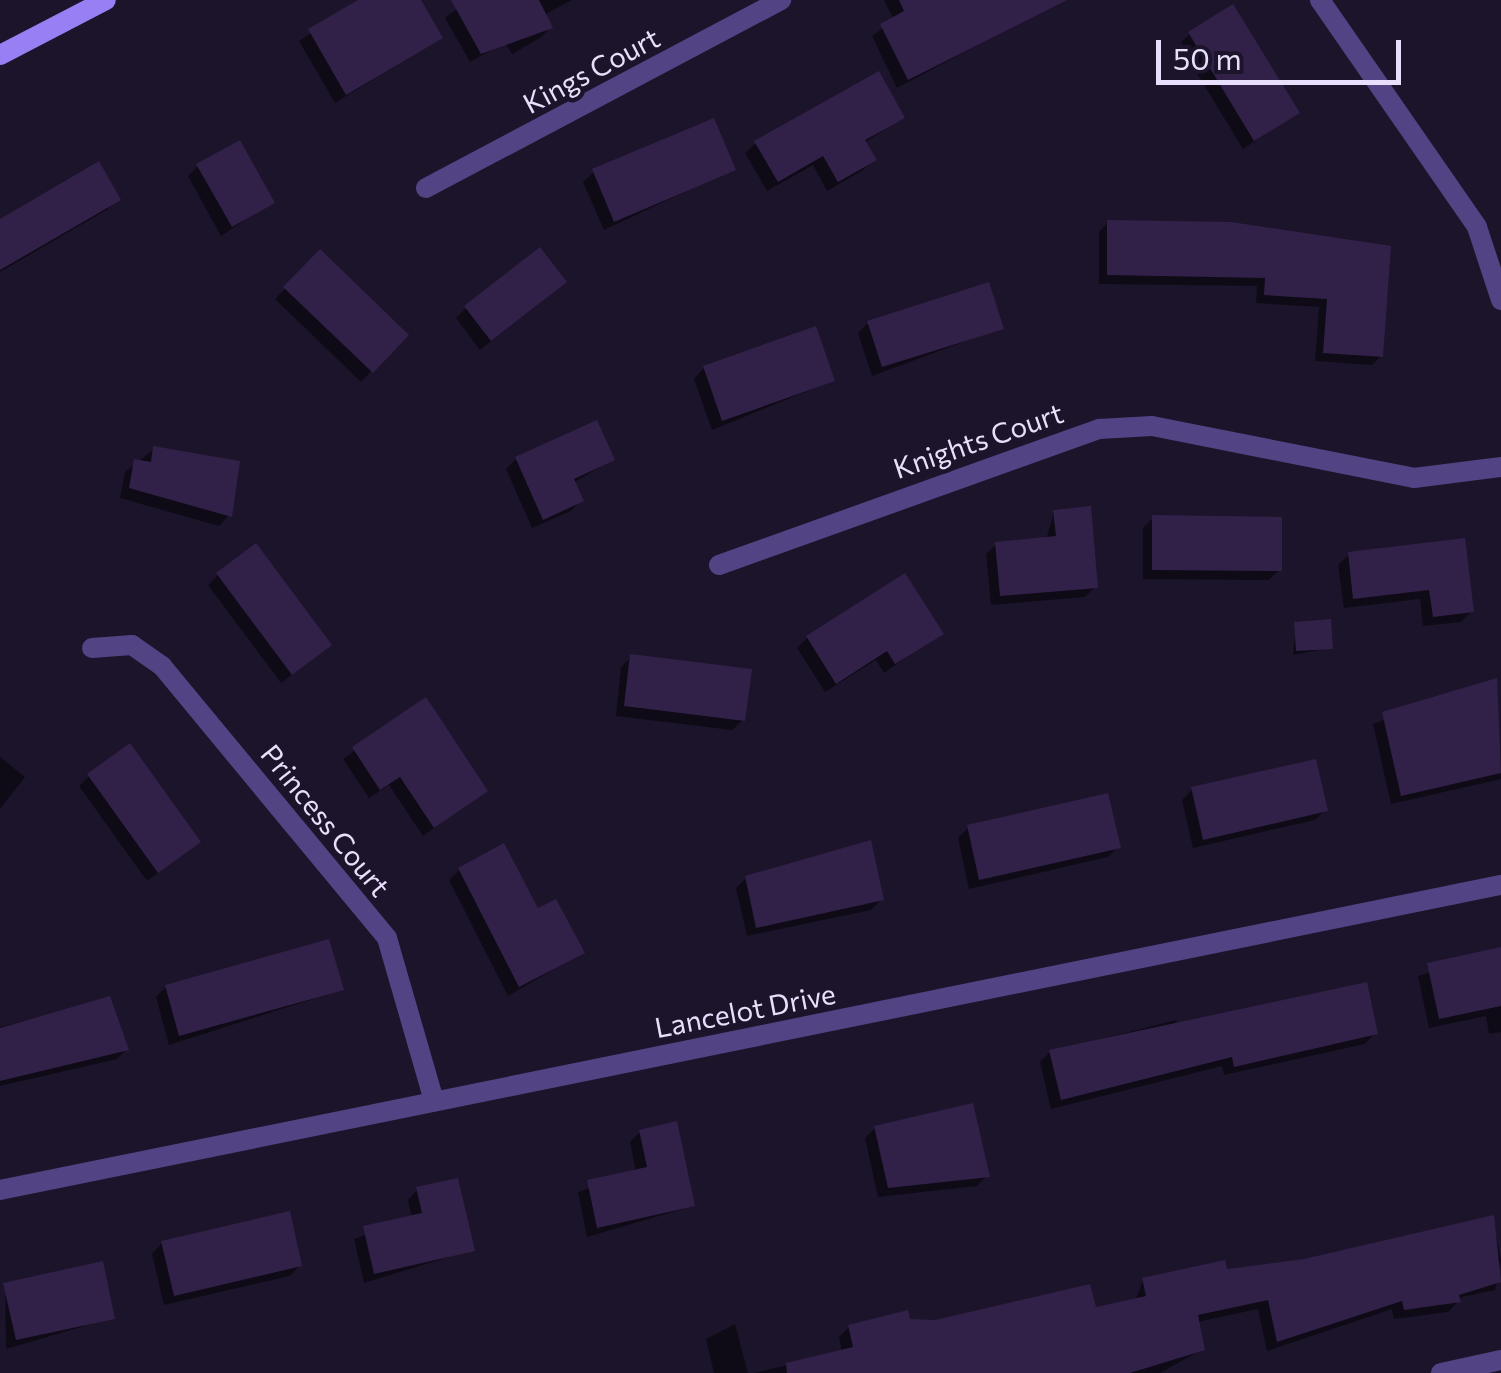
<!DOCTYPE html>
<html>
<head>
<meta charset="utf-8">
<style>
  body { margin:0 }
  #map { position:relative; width:1501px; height:1373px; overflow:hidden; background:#1c142a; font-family:Commissioner,sans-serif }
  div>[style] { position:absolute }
  .shadow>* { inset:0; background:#0007 }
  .building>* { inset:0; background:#312149 }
  .street>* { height:20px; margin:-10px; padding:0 10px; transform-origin:10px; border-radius:10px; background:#524384 }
  .secondary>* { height:20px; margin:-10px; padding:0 10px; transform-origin:10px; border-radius:10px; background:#997ff4 }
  span { translate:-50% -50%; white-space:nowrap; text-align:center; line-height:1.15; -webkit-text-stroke:9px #1c142a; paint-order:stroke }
  .street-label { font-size:28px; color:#e8dffc }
  .scale { position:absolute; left:1156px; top:40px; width:245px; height:45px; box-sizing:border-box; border:5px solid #e8dffc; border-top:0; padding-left:12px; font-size:30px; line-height:35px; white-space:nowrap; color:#e8dffc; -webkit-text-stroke:8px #1c142a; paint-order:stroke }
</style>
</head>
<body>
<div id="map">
  <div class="shadow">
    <i style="clip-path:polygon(363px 0,418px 0,440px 38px,335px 103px,299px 41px)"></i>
    <i style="clip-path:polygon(469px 0,572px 0,535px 20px,550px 28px,540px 38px,512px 54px,505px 43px,470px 62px,445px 18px)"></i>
    <i style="clip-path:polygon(884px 0,1039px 0,1044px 10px,897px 88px,872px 36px,894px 20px)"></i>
    <i style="clip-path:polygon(1190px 34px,1297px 112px,1243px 149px,1179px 44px)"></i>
    <i style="clip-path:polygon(902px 118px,864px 143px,874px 160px,863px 170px,827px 191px,813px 165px,767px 191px,745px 153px,756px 143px)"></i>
    <i style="clip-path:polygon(198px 166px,272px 202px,221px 236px,188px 176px)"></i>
    <i style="clip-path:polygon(733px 169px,604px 230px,583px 182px,594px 172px)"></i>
    <i style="clip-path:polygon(118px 199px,108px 209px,0 272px,0 221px)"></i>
    <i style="clip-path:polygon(1108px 222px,1389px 248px,1381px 356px,1372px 365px,1315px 361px,1319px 307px,1256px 303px,1257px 286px,1099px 284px,1099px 232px)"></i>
    <i style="clip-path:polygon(320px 252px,406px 335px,361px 382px,275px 299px)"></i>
    <i style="clip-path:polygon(554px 292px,480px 350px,456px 318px,466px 308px)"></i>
    <i style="clip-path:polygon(868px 323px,1001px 328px,872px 376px,858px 333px)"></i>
    <i style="clip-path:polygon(704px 368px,832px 381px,712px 430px,694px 379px)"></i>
    <i style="clip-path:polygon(154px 449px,229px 515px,219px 526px,120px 498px,125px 472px)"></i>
    <i style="clip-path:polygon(516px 459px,612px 460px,573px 483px,581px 501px,571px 511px,532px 528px,506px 469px)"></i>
    <i style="clip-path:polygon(1054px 512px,1095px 587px,1085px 597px,991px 605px,986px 554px,997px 544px,1046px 540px)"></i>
    <i style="clip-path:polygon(1153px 518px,1279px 570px,1269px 580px,1143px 579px,1143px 528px)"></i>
    <i style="clip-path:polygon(1463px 541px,1472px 611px,1461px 622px,1423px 626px,1420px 599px,1344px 608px,1338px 565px,1349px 555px)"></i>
    <i style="clip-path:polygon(218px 575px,318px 655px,281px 683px,208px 585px)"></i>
    <i style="clip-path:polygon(1296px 624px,1330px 648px,1293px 655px)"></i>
    <i style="clip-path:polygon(940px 633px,884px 673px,876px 660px,825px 692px,797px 648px,807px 638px)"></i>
    <i style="clip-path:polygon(631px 657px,743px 720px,732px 730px,616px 716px,621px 667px)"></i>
    <i style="clip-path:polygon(1495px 681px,1501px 779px,1391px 804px,1373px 724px)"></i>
    <i style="clip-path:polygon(425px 701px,485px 791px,423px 836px,389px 785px,369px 798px,343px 759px)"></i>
    <i style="clip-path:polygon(0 757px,25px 777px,0 809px)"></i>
    <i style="clip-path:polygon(89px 776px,188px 851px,147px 881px,79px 786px)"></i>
    <i style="clip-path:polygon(1192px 790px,1325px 810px,1315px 820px,1193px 848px,1182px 800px)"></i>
    <i style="clip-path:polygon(968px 828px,1118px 847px,1108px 857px,969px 889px,958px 838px)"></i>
    <i style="clip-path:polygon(869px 843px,881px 900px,871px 910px,747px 936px,736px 888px,746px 878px)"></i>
    <i style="clip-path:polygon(459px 870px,537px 912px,582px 953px,508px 996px,449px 880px)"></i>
    <i style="clip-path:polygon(1501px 950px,1501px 1032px,1489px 1034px,1486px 1016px,1429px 1028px,1418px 976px)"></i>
    <i style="clip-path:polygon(166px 987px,341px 990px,169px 1045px,156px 997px)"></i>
    <i style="clip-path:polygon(108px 999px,126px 1050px,117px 1059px,0 1086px,0 1027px)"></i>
    <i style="clip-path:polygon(1176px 1020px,1178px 1026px,1375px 1033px,1365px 1044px,1224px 1075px,1222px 1066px,1051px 1109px,1040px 1062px,1050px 1052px)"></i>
    <i style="clip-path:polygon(875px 1128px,987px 1176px,977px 1186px,878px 1197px,865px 1138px)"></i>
    <i style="clip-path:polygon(640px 1132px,693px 1206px,587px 1237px,578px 1192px,636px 1172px,630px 1142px)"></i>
    <i style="clip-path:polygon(418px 1189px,472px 1250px,364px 1283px,354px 1239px,412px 1218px,408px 1200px)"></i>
    <i style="clip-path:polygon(1492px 1218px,1501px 1260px,1495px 1290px,1462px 1297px,1448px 1312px,1394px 1319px,1392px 1309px,1267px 1351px,1258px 1309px,1197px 1322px,1203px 1349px,1160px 1373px,754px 1373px,842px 1352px,839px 1337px,849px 1327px,1094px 1310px,1135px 1301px,1143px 1280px,1305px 1261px)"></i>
    <i style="clip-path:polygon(162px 1243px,300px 1265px,290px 1276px,164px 1305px,152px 1254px)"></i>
    <i style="clip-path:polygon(5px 1285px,112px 1318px,6px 1349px)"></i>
    <i style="clip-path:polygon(735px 1324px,748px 1373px,714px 1373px,706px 1339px)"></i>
  </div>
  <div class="building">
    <i style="clip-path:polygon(358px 0,421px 0,443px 38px,346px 95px,308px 29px)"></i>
    <i style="clip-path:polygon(451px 0,539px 0,553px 28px,481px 54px)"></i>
    <i style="clip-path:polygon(899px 0,1067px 0,908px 80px,880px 24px,904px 11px)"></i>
    <i style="clip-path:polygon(1233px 4px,1300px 113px,1254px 141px,1188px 32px)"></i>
    <i style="clip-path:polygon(879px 71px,905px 118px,865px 140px,877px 160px,838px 182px,823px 156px,778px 182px,754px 141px)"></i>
    <i style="clip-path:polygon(714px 118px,736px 170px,614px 222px,592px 169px)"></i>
    <i style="clip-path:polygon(240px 140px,275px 203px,232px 227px,196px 164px)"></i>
    <i style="clip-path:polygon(99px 161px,121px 200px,0 270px,0 219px)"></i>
    <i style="clip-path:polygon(1107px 220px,1231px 222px,1391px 246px,1383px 357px,1323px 353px,1327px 299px,1264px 295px,1265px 278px,1107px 275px)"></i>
    <i style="clip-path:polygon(540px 247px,567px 282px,491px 341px,464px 306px)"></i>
    <i style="clip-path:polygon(320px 249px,409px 335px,373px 373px,283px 287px)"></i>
    <i style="clip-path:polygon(989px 282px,1004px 329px,882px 367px,867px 321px)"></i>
    <i style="clip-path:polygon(816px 326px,835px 381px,722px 421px,703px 366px)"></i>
    <i style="clip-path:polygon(597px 420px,615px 460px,574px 479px,584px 501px,543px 520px,515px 457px)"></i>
    <i style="clip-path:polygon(153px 446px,240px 461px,232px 517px,129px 488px,134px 459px,151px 462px)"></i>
    <i style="clip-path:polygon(1091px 506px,1098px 588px,1000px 596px,995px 542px,1056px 536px,1053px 510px)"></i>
    <i style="clip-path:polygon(1152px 515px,1282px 517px,1282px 571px,1152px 570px)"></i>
    <i style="clip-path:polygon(1465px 538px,1474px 612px,1433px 617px,1429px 590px,1353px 599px,1348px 552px)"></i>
    <i style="clip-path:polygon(256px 543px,332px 645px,292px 675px,216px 573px)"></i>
    <i style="clip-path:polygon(905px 573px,944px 634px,895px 664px,887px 651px,836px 684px,806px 636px)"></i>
    <i style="clip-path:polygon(1331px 619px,1333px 649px,1296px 651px,1294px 622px)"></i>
    <i style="clip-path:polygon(630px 654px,752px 669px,745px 721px,624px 706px)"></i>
    <i style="clip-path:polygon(1497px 678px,1501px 773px,1401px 796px,1382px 712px)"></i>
    <i style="clip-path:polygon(426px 697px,488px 791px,434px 828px,400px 777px,380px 790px,352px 747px)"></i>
    <i style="clip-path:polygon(130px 743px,201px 842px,158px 873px,87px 774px)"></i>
    <i style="clip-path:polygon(1316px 759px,1328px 811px,1203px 840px,1191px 787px)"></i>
    <i style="clip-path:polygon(1108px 793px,1121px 848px,979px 880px,967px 825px)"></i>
    <i style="clip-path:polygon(871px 840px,884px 900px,756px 928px,745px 876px)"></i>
    <i style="clip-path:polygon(504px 843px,538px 908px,556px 899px,585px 953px,519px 987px,458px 868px)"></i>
    <i style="clip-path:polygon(329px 939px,344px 990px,179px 1036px,165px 985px)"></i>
    <i style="clip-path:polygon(1501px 947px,1501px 1006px,1439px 1019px,1427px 963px)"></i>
    <i style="clip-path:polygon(1367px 982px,1378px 1034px,1234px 1067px,1232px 1057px,1061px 1100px,1049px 1050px)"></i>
    <i style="clip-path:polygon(110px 996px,129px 1050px,0 1081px,0 1028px)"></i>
    <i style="clip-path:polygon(973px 1103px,990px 1177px,888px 1188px,874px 1126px)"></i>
    <i style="clip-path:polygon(677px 1121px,695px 1206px,597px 1228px,587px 1180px,647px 1167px,639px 1130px)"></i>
    <i style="clip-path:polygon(458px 1178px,475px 1251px,374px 1274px,363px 1226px,422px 1213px,416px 1187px)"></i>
    <i style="clip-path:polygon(290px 1211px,302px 1266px,174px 1296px,161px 1241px)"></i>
    <i style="clip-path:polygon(1494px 1215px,1501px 1282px,1459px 1295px,1461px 1302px,1404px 1310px,1402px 1301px,1277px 1342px,1268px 1300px,1198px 1315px,1205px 1350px,1130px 1373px,787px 1373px,786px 1363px,853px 1347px,848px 1325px,908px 1310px,910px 1319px,935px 1320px,1090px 1284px,1096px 1307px,1146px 1296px,1142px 1278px,1225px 1260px,1227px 1269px,1304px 1259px)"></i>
    <i style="clip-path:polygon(103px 1261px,115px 1319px,16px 1340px,3px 1283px)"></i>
  </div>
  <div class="street">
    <i style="left:1320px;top:0;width:276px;rotate:55.3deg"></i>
    <i style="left:1477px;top:227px;width:77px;rotate:71.8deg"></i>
    <i style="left:426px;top:188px;width:402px;rotate:-27.9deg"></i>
    <i style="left:719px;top:565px;width:404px;rotate:-19.7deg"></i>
    <i style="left:1099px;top:429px;width:53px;rotate:-3.2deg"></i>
    <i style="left:1152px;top:426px;width:267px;rotate:11.2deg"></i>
    <i style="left:1414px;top:478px;width:88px;rotate:-7.2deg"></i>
    <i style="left:92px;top:648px;width:40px;rotate:-4.3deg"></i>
    <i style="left:132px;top:645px;width:37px;rotate:35deg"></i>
    <i style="left:162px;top:666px;width:353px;rotate:50.4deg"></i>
    <i style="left:387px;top:938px;width:170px;rotate:73.9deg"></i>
    <i style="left:0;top:1190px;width:1532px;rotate:-11.49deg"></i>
    <i style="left:1441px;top:1373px;width:61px;rotate:-12.2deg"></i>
  </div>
  <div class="secondary">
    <i style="left:0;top:55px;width:119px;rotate:-27.4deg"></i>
  </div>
  <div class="street-label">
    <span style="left:591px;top:70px;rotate:-28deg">Kings Court</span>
    <span style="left:978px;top:440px;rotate:-19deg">Knights Court</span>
    <span style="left:326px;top:820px;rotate:51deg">Princess Court</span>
    <span style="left:745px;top:1010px;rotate:-11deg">Lancelot Drive</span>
  </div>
  <div class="scale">50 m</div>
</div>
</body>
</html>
